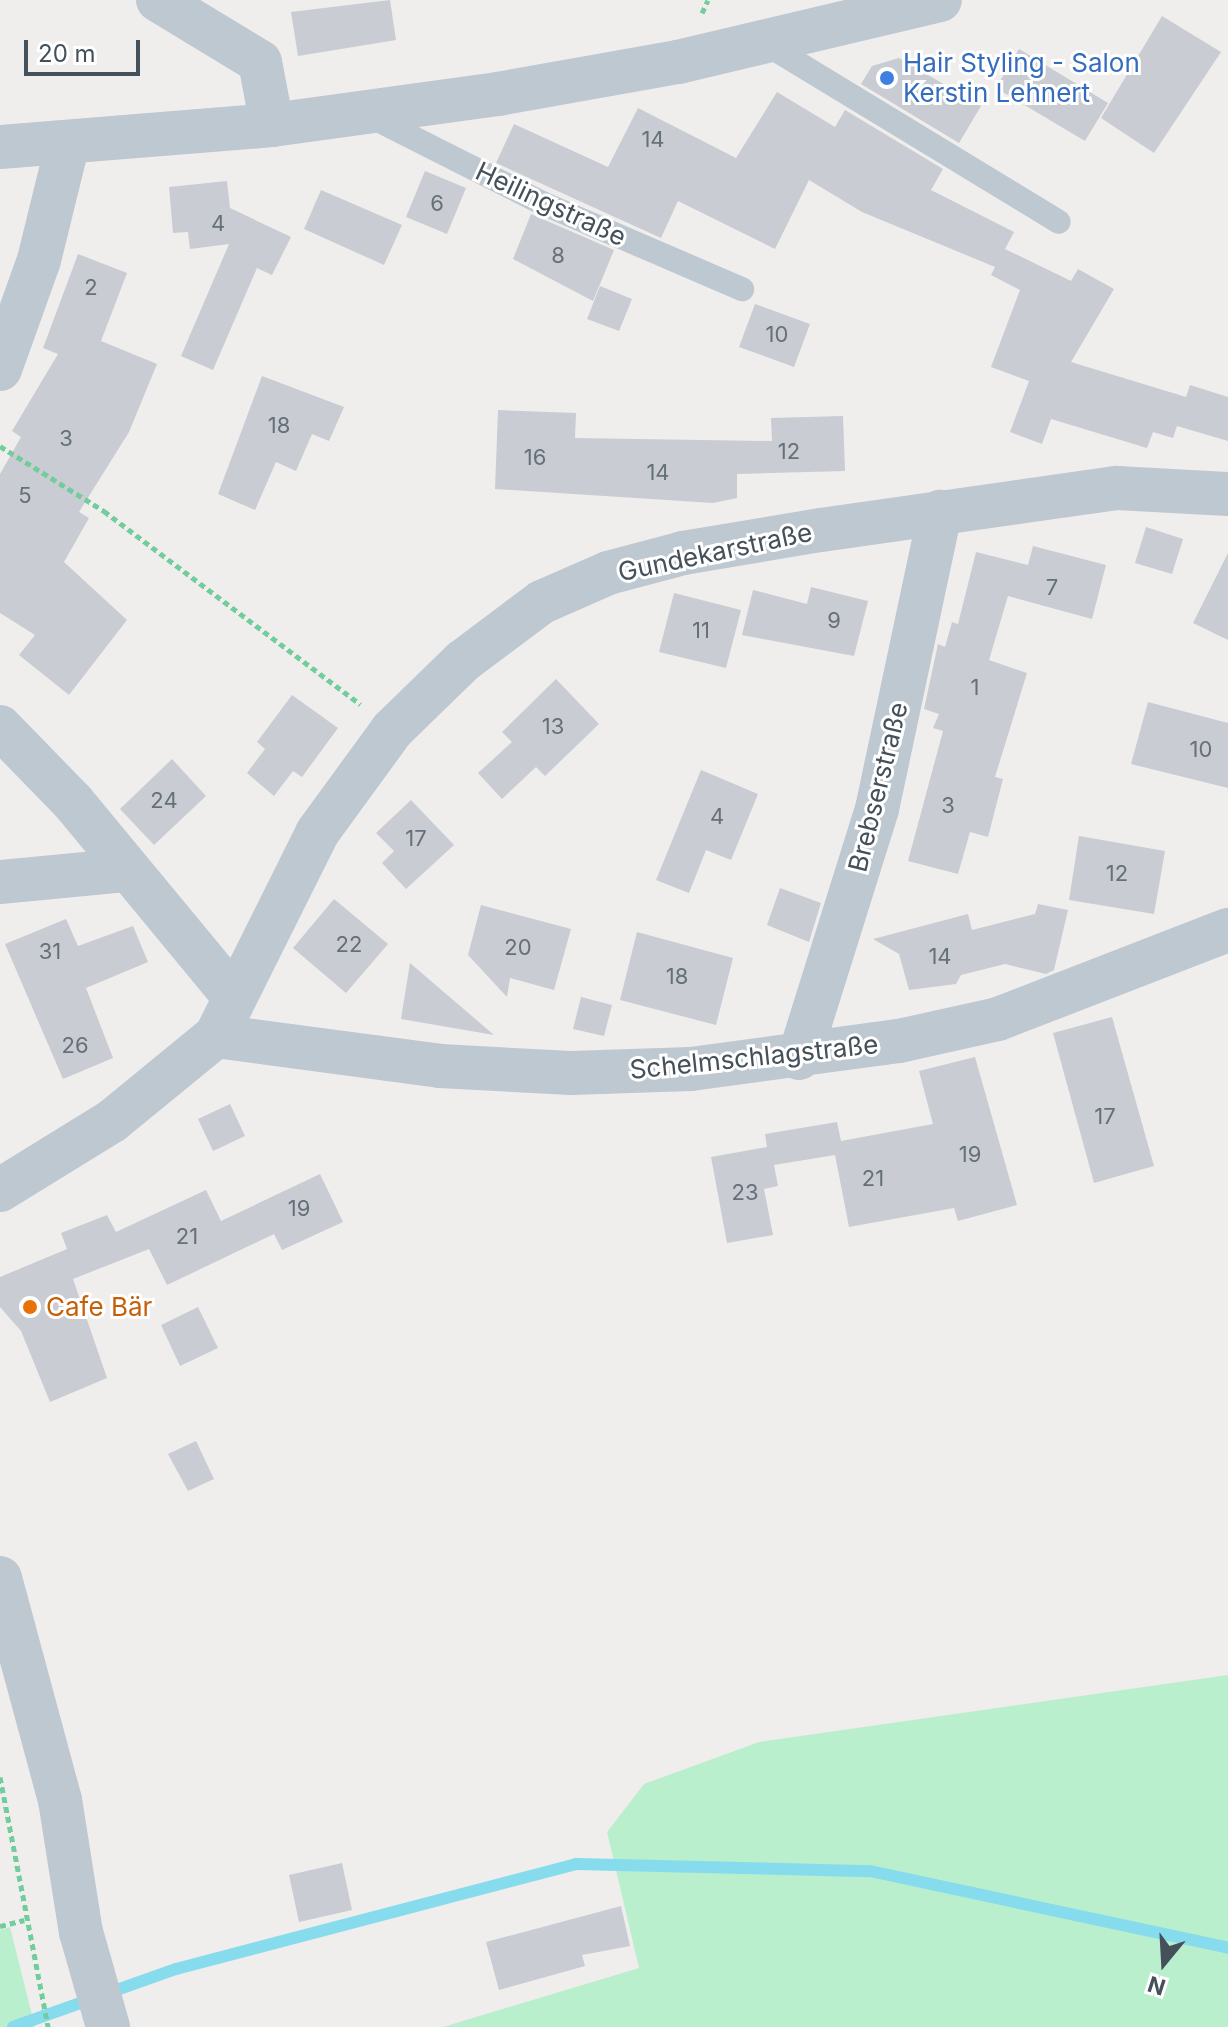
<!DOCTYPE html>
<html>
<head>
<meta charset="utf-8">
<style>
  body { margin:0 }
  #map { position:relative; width:1228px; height:2027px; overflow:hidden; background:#f0eded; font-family:Inter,sans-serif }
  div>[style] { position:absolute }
  .green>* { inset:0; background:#b9efcc }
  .stream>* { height:12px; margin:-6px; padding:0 6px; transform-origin:6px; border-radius:6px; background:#86dcec }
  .building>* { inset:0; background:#c9ccd2 }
  .path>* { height:5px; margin-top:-2.5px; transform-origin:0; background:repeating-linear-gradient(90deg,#71cd9c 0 6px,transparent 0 10px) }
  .service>* { height:24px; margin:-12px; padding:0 12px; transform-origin:12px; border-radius:12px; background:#bdc8d0 }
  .minor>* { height:44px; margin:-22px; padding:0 22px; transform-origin:22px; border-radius:22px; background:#bdc8d0 }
  .tertiary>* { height:44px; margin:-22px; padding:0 22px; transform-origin:22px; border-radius:22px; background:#bdc8d0 }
  .dots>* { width:22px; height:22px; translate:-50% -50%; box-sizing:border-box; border:4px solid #fff; border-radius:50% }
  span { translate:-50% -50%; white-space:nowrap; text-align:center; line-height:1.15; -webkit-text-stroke:6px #fff; paint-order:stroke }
  .number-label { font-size:22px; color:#667078 }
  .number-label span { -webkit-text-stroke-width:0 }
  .shop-label { font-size:26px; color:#366cbe }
  .left { translate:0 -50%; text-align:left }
  .street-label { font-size:26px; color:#45515a }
  .food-label { font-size:26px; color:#c56008 }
  .north { position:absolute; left:1124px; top:1923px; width:80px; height:80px; -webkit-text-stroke:6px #fff; paint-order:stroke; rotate:198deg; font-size:22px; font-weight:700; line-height:32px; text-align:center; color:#45515a }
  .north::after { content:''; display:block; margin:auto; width:28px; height:36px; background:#45515a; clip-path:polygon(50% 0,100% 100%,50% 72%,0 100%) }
  .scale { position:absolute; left:24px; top:40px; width:116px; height:36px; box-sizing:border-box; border:4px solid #45515a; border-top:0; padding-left:10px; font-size:24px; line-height:28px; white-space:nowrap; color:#45515a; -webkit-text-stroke:6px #fff; paint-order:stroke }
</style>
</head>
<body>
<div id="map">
  <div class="green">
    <i style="clip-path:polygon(1228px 1675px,1228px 2027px,443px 2027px,639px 1968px,607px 1832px,644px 1784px,759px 1742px)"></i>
    <i style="clip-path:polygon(10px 1927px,35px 2027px,0 2027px,0 1930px)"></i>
  </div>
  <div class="stream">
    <i style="left:13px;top:2027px;width:173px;rotate:-19.6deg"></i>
    <i style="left:176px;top:1969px;width:414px;rotate:-14.7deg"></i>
    <i style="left:576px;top:1864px;width:294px;rotate:1.4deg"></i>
    <i style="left:870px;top:1871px;width:366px;rotate:12.1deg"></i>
  </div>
  <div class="building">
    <i style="clip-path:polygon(390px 0,396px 40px,298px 56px,291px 12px)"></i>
    <i style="clip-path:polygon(1162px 16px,1221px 52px,1154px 153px,1101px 118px)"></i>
    <i style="clip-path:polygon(1019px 49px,1108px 103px,1085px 141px,996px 88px)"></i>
    <i style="clip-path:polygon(899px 58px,981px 106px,959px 143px,861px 84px,872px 66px)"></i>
    <i style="clip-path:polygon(777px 92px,835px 127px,845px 110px,943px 169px,931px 190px,1014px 232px,1005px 249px,1071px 281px,1078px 269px,1114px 289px,1071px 362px,1186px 397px,1190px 385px,1228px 397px,1228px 441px,1177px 426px,1173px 438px,1153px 432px,1147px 448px,1051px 419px,1042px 444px,1010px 432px,1029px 381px,991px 367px,1020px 290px,991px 275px,995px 267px,862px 212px,809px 180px,775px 249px,678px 201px,661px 238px,496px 163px,514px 124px,608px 167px,638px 108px,736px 158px)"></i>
    <i style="clip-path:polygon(425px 171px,466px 188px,447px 234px,406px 217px)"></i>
    <i style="clip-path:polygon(227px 181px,230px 208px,291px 237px,272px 275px,257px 268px,213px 370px,181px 356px,229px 244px,190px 249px,188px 232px,173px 233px,169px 187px)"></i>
    <i style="clip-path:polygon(321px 190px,402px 225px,384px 265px,304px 229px)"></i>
    <i style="clip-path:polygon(531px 214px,614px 250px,593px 301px,513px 259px)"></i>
    <i style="clip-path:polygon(78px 254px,127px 273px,101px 341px,157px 364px,129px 432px,79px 512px,89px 518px,64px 562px,127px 620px,69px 695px,19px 655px,35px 635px,0 613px,0 474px,21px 437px,12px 431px,58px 354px,43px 348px)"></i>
    <i style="clip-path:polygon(600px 286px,632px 299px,619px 331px,587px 319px)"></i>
    <i style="clip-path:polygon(755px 304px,810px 324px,794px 367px,739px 347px)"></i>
    <i style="clip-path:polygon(262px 376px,344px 407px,329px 441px,312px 434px,296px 471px,276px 462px,255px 510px,218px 494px)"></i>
    <i style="clip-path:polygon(498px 410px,576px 413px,575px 438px,772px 441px,771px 418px,843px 416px,845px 471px,737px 474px,737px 498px,713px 503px,495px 489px)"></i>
    <i style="clip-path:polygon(1146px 527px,1183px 539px,1172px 574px,1135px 563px)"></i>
    <i style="clip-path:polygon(1033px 546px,1106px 565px,1092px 619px,1008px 596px,989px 660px,1027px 673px,995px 777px,1003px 779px,988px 837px,970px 832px,958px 874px,908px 861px,943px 731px,933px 728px,939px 714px,924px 709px,938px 644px,945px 647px,952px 622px,958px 624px,976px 552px,1028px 565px)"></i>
    <i style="clip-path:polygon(1228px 553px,1228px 640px,1193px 623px)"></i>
    <i style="clip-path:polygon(811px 587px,868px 601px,854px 656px,742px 635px,753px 590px,807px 604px)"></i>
    <i style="clip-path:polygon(674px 593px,741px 610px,726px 668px,659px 652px)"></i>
    <i style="clip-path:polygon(556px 679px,599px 724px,545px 776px,536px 767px,502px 799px,478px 773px,512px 742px,502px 732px)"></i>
    <i style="clip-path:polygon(292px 695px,338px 728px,302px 777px,293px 771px,274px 796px,247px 773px,265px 749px,257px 742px)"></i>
    <i style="clip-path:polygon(1148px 702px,1228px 723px,1228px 788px,1131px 764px)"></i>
    <i style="clip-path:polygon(172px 759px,206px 796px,154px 845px,120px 809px)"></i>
    <i style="clip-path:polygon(701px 770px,758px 794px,731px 860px,706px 850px,689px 893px,656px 880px)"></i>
    <i style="clip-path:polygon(411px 800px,454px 845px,406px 889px,382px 863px,394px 851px,376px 833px)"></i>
    <i style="clip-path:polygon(1079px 836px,1165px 851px,1154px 914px,1069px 900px)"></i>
    <i style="clip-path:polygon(780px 888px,821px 903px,809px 942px,767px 925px)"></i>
    <i style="clip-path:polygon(334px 899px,388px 944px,346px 993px,293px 948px)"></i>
    <i style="clip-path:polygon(1038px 904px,1068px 910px,1054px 970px,1046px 974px,1005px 964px,961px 975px,956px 984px,909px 990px,899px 954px,873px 939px,968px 914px,972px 930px,1035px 914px)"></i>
    <i style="clip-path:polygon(481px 905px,571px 929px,554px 990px,510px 978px,507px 997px,468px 955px)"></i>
    <i style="clip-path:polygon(66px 919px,78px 946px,133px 926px,148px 962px,86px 988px,113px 1058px,63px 1079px,5px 944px)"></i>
    <i style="clip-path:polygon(637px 932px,733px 958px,716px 1025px,620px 1000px)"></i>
    <i style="clip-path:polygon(410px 963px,494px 1035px,401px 1019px)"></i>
    <i style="clip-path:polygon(581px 997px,612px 1005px,604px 1036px,573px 1029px)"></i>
    <i style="clip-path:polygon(1112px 1017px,1154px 1166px,1094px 1183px,1053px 1033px)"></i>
    <i style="clip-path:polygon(975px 1057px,1017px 1205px,958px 1221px,954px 1208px,849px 1227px,835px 1155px,774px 1165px,778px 1186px,764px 1189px,773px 1235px,727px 1243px,711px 1157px,767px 1147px,765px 1134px,837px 1122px,841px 1141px,933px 1124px,919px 1071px)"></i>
    <i style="clip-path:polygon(230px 1104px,245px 1136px,213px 1151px,198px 1119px)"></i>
    <i style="clip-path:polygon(320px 1174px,343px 1222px,282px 1250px,274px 1234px,167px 1285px,149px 1249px,73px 1279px,107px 1378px,50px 1402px,21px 1331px,0 1307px,0 1277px,67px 1249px,61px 1233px,107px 1215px,116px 1232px,206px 1190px,221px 1221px)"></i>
    <i style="clip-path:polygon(198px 1307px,218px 1348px,180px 1366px,161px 1325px)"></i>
    <i style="clip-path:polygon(196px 1441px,214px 1479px,188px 1491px,168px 1454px)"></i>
    <i style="clip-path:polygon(342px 1863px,352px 1910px,299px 1922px,289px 1875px)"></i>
    <i style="clip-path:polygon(621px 1906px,630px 1946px,582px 1955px,585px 1966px,499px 1990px,486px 1942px)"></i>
  </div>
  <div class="path">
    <i style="left:702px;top:13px;width:14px;rotate:-65deg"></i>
    <i style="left:0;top:446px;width:123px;rotate:32deg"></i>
    <i style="left:104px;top:511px;width:321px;rotate:37deg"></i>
    <i style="left:0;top:1777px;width:255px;rotate:79.1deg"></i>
    <i style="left:0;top:1926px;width:25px;rotate:-14deg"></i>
  </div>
  <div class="service">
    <i style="left:763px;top:42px;width:346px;rotate:31.3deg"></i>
    <i style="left:368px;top:115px;width:195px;rotate:26.8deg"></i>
    <i style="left:542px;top:203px;width:218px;rotate:23.3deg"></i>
  </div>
  <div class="minor">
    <i style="left:158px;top:0;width:119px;rotate:31.3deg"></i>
    <i style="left:260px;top:62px;width:64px;rotate:79.2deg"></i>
    <i style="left:0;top:727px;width:105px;rotate:45.8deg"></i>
    <i style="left:73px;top:802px;width:249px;rotate:50.4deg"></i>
    <i style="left:0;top:882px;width:128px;rotate:-5.4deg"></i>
    <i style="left:216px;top:1036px;width:226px;rotate:7.6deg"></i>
    <i style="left:440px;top:1066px;width:131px;rotate:3.1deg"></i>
    <i style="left:571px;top:1073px;width:120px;rotate:-1.9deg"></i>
    <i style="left:691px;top:1069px;width:210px;rotate:-7.7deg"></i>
    <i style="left:899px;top:1041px;width:101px;rotate:-12.5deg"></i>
    <i style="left:998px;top:1019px;width:247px;rotate:-21.2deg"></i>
    <i style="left:799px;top:1058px;width:261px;rotate:-72.6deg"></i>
    <i style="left:877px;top:809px;width:304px;rotate:-78deg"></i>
    <i style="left:0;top:1190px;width:132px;rotate:-31.6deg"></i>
    <i style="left:112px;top:1121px;width:134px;rotate:-39.3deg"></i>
    <i style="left:216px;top:1036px;width:227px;rotate:-63.5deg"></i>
    <i style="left:317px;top:833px;width:127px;rotate:-53.9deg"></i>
    <i style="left:392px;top:730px;width:99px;rotate:-44.2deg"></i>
    <i style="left:463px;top:661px;width:99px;rotate:-36.8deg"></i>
    <i style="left:542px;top:602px;width:72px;rotate:-23.7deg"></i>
    <i style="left:608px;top:573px;width:78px;rotate:-14.9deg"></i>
    <i style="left:683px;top:553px;width:140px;rotate:-9.5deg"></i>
    <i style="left:821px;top:530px;width:299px;rotate:-8.1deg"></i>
    <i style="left:1117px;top:488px;width:111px;rotate:3.1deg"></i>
  </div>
  <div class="tertiary">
    <i style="left:0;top:147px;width:273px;rotate:-4.6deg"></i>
    <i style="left:272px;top:125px;width:228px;rotate:-7.8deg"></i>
    <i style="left:498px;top:94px;width:183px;rotate:-10.1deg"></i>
    <i style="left:678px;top:62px;width:269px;rotate:-13.3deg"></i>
    <i style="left:0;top:369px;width:116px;rotate:-70.3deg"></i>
    <i style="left:39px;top:260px;width:117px;rotate:-76.2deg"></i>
    <i style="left:0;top:1578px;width:230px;rotate:74.9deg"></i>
    <i style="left:60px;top:1800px;width:134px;rotate:81deg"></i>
    <i style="left:81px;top:1932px;width:99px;rotate:74.1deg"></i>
  </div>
  <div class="dots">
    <i style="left:887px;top:78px;background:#3f7fe0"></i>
    <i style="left:30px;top:1307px;background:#e8710a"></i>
  </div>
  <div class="number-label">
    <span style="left:653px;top:140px">14</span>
    <span style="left:437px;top:204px">6</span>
    <span style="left:218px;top:224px">4</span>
    <span style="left:558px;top:256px">8</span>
    <span style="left:91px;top:288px">2</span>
    <span style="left:777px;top:335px">10</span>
    <span style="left:279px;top:426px">18</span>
    <span style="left:66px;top:439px">3</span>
    <span style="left:789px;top:452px">12</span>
    <span style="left:535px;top:458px">16</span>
    <span style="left:658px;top:473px">14</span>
    <span style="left:25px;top:496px">5</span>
    <span style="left:1052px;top:588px">7</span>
    <span style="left:834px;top:621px">9</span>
    <span style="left:701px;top:631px">11</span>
    <span style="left:975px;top:688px">1</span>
    <span style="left:553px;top:727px">13</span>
    <span style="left:1201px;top:750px">10</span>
    <span style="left:164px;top:801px">24</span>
    <span style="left:948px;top:806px">3</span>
    <span style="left:717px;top:817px">4</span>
    <span style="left:416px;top:839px">17</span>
    <span style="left:1117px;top:874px">12</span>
    <span style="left:349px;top:945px">22</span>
    <span style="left:518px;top:948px">20</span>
    <span style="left:50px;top:952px">31</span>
    <span style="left:940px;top:957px">14</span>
    <span style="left:677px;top:977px">18</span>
    <span style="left:75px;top:1046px">26</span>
    <span style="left:1105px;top:1117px">17</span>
    <span style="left:970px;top:1155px">19</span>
    <span style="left:873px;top:1179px">21</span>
    <span style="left:745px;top:1193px">23</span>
    <span style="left:299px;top:1209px">19</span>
    <span style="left:187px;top:1237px">21</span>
  </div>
  <div class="shop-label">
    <span class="left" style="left:903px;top:78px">Hair Styling - Salon<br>Kerstin Lehnert</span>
  </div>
  <div class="street-label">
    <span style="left:551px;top:204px;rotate:25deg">Heilingstraße</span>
    <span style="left:715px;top:552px;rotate:-12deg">Gundekarstraße</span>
    <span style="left:878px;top:787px;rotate:-76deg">Brebserstraße</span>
    <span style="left:754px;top:1057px;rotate:-6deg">Schelmschlagstraße</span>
  </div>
  <div class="food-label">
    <span class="left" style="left:46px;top:1307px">Cafe Bär</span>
  </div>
  <div class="north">N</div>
  <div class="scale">20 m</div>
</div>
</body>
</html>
